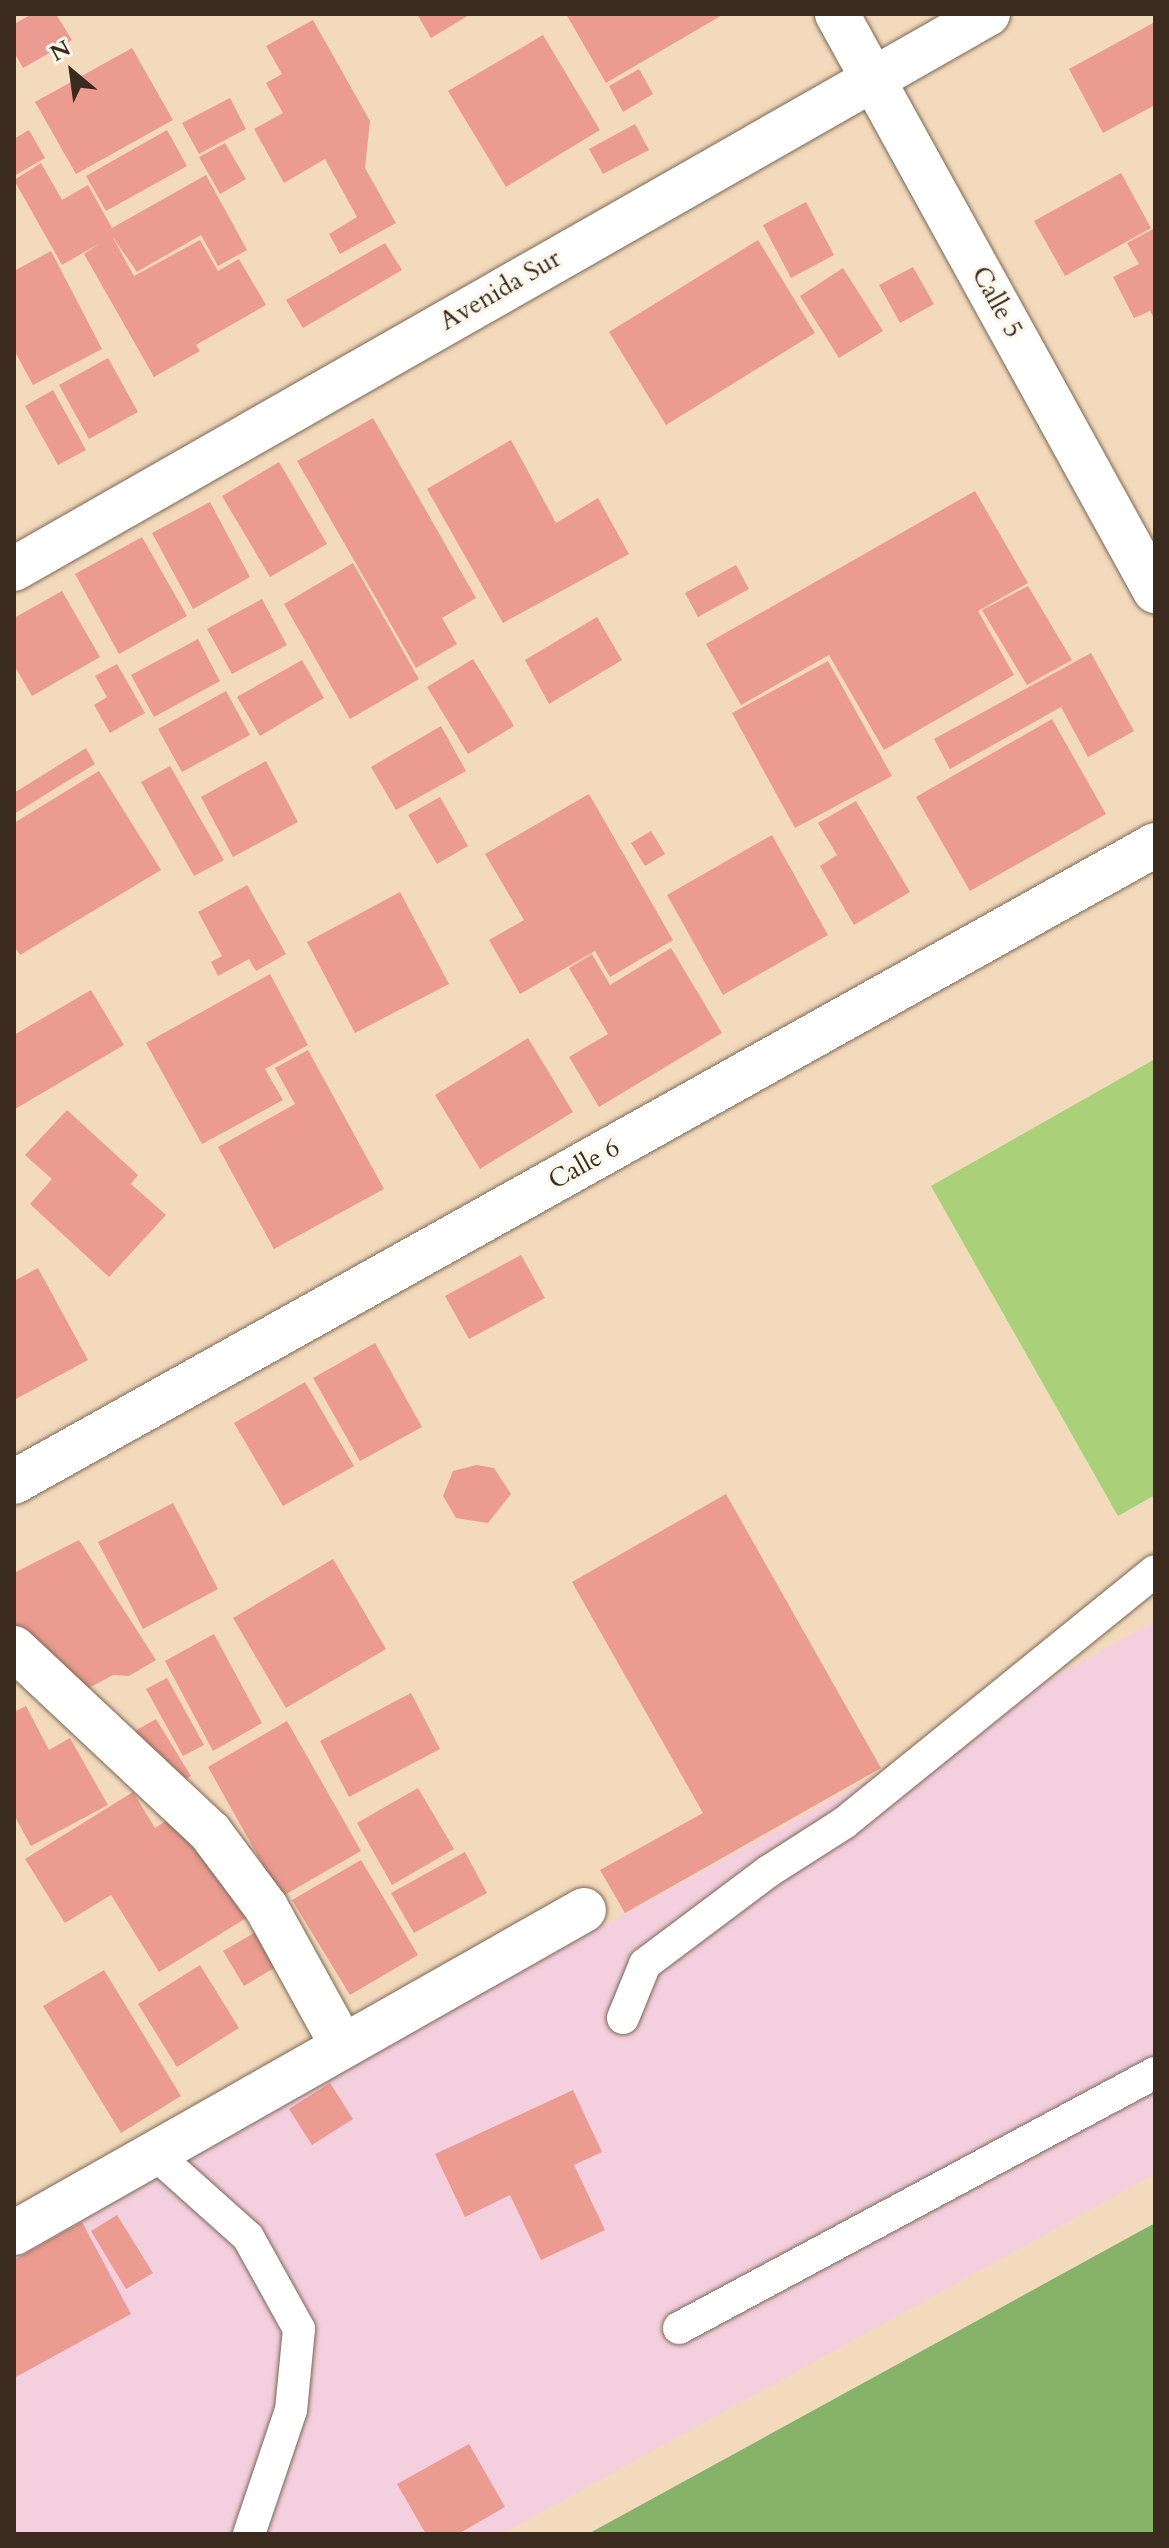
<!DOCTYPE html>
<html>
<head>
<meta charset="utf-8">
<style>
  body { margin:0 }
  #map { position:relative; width:1169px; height:2548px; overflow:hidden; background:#f4dabc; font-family:Cardo,serif }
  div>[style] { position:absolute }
  .built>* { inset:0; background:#f4cfde }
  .green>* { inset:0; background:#aad07a }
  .forest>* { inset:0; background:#87b26a }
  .building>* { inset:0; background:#eb9b90 }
  .roads { filter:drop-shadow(0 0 2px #7c6855) drop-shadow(0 0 2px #7c6855) }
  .service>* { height:32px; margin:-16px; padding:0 16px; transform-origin:16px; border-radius:16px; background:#fff }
  .minor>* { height:44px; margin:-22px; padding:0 22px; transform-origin:22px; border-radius:22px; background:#fff }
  span { translate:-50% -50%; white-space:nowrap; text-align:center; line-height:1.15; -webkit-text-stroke:7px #fbf7ec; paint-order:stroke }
  .street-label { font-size:26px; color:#3b2a1e }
  .frame { position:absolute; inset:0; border:16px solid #3b2a1e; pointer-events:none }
  .north { position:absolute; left:32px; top:32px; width:80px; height:80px; -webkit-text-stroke:6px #fbf7ec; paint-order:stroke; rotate:331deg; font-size:22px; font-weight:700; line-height:32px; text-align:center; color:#3b2a1e }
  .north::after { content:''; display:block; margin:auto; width:28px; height:36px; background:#3b2a1e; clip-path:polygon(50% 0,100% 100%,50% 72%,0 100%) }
</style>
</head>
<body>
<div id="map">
  <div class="built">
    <i style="clip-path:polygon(1155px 1621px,1155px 2174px,502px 2534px,14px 2534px,14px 2252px)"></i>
  </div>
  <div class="green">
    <i style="clip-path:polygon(1155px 1059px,1155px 1495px,1118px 1516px,931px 1186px)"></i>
  </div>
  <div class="forest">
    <i style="clip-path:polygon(1155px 2223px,1155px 2534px,588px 2534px)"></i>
  </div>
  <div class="building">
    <i style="clip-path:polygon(32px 14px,56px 14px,72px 40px,23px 68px,14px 52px,14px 24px)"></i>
    <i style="clip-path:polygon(417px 14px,471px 14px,431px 38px)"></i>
    <i style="clip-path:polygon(566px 14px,724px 14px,606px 83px)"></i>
    <i style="clip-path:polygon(313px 20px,370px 121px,365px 168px,396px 223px,340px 254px,329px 234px,357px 217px,325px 159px,284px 183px,254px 129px,283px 113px,266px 83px,282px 74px,266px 46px)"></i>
    <i style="clip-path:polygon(1155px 22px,1155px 105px,1103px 133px,1069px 69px)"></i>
    <i style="clip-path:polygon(543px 35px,600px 130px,506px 187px,448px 91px)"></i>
    <i style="clip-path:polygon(132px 48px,173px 120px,76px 174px,35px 102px)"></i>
    <i style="clip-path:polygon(639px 69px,653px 94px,623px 112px,609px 86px)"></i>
    <i style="clip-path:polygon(230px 98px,246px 129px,199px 154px,182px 123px)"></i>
    <i style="clip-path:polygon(635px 124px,649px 150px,603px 174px,589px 149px)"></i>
    <i style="clip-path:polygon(29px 130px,45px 158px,14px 176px,14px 139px)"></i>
    <i style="clip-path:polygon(167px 130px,187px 166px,106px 211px,86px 176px)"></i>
    <i style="clip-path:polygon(225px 143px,246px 179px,220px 194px,199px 157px)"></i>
    <i style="clip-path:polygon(41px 163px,62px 200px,88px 185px,112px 228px,206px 175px,247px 250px,218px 266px,201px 235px,137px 272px,112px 236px,134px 276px,200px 240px,218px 271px,239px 259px,266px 305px,196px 345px,200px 351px,154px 377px,84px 254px,100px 243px,62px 265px,14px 180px)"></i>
    <i style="clip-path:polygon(1121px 173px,1151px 228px,1065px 276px,1034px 221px)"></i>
    <i style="clip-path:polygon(806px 202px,834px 255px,791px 278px,763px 225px)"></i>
    <i style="clip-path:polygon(1155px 228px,1155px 320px,1150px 311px,1134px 318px,1113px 277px,1139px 264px,1127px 243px)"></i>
    <i style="clip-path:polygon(758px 240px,815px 333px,666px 425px,609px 332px)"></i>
    <i style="clip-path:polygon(385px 243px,402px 270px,303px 328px,286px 300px)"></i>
    <i style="clip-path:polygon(51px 251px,102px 349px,33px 385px,14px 350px,14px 271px)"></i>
    <i style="clip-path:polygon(913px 267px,934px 304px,900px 323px,879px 285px)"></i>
    <i style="clip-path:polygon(843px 268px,883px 331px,839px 358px,800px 296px)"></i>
    <i style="clip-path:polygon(108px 358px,138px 412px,89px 439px,59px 385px)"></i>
    <i style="clip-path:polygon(53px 390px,86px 450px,58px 465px,25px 406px)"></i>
    <i style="clip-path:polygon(373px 418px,476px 598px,442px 618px,457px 644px,416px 668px,297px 461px)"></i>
    <i style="clip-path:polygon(511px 440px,556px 523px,598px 498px,629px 554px,503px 623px,427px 489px)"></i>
    <i style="clip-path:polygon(279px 462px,327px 544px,270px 577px,222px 496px)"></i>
    <i style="clip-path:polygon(975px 491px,1028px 583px,978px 611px,1014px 675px,884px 750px,829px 655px,741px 705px,706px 644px)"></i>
    <i style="clip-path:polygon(210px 502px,250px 577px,193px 609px,152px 533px)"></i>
    <i style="clip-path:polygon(142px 537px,187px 616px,119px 654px,75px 574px)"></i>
    <i style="clip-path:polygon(353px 563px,419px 679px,350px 719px,284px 604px)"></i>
    <i style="clip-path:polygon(736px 565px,749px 589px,698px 617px,685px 593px)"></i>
    <i style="clip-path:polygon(1028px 586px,1072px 660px,1027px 685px,982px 610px)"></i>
    <i style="clip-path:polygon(62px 591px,100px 657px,32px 696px,14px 665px,14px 618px)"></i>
    <i style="clip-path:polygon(262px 599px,287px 645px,232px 674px,207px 629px)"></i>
    <i style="clip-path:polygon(597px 617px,622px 660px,549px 704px,525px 660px)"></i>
    <i style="clip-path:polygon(198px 639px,220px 681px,154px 717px,131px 675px)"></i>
    <i style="clip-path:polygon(1091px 653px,1134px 731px,1088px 757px,1061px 707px,950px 769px,934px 739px)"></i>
    <i style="clip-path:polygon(473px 659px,514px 726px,468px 754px,427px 687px)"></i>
    <i style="clip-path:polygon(302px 660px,324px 698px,260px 736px,237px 697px)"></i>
    <i style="clip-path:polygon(828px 661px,892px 776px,795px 828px,732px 713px)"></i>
    <i style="clip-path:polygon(117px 664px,145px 713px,110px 733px,94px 705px,107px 697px,95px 676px)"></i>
    <i style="clip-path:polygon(226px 691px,250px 735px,182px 772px,158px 729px)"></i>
    <i style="clip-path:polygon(1052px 719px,1106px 814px,970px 891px,916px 797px)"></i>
    <i style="clip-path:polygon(441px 726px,466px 771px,396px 810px,371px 767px)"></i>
    <i style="clip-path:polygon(86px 748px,95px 764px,14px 814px,14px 793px)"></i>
    <i style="clip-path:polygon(266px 761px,298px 822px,233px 857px,201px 797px)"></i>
    <i style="clip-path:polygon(170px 766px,224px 860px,194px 876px,141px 782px)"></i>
    <i style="clip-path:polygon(99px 771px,161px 870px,20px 955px,14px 946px,14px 823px)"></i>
    <i style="clip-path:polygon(589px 794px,673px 940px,610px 977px,595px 951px,520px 994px,489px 940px,524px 920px,485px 854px)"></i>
    <i style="clip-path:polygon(440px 797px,468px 846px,437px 864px,408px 815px)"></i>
    <i style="clip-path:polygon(856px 801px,910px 892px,854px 925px,820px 866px,837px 855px,818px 823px)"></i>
    <i style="clip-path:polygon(651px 831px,665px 854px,645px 866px,631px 843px)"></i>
    <i style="clip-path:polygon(772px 835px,828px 935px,723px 995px,667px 895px)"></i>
    <i style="clip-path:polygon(247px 885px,286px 954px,256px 971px,249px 959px,218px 976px,211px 962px,222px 956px,198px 912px)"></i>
    <i style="clip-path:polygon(400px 892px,449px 984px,355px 1033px,307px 942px)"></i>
    <i style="clip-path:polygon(671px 948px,722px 1033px,599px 1107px,569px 1057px,608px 1034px,569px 968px,592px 954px,610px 985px)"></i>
    <i style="clip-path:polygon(270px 974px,308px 1045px,265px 1069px,283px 1100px,202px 1144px,146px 1043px)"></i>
    <i style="clip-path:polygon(91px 990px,124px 1045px,15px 1109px,14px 1035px)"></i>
    <i style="clip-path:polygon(528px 1038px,573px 1112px,480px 1169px,435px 1095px)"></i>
    <i style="clip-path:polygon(308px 1050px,384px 1189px,274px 1249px,218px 1147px,295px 1104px,275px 1068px)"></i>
    <i style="clip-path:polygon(67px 1110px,138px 1175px,131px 1184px,166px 1215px,109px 1277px,30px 1204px,52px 1179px,25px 1155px)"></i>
    <i style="clip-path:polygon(521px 1255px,545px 1298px,469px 1339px,445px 1296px)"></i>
    <i style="clip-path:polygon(38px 1268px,88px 1360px,14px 1400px,14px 1281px)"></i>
    <i style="clip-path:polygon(375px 1343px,422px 1427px,360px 1461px,313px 1378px)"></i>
    <i style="clip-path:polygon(305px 1382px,354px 1466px,283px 1506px,234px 1423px)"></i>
    <i style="clip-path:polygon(477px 1465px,494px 1468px,511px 1494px,488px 1523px,456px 1518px,443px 1496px,453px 1471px)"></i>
    <i style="clip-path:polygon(726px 1494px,881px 1768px,625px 1913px,600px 1870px,703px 1813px,572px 1582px)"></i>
    <i style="clip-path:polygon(173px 1503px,218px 1589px,143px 1629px,98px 1542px)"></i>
    <i style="clip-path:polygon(79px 1540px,156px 1660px,129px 1676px,113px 1675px,85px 1690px,14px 1633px,14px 1573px)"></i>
    <i style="clip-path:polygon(333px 1559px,386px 1649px,286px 1708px,233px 1618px)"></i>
    <i style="clip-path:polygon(214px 1634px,262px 1723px,213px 1751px,165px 1661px)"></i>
    <i style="clip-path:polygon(167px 1678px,204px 1745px,183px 1756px,146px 1689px)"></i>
    <i style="clip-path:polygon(411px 1693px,440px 1749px,349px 1797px,320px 1741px)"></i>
    <i style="clip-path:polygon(26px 1706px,49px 1750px,70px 1738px,108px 1805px,31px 1846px,14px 1815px,14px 1712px)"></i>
    <i style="clip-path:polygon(156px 1719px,191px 1776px,169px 1788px,135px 1731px)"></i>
    <i style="clip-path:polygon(287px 1721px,361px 1851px,281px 1897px,208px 1767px)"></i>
    <i style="clip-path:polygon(418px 1788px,454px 1849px,392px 1885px,357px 1823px)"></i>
    <i style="clip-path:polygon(133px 1792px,155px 1828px,174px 1816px,201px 1858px,211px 1851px,251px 1915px,159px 1972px,111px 1895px,65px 1923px,25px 1859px)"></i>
    <i style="clip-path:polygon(465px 1852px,487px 1893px,414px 1933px,391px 1893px)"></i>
    <i style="clip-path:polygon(361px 1860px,418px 1955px,350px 1995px,292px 1900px)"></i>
    <i style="clip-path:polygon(261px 1929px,281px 1964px,244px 1986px,223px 1951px)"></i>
    <i style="clip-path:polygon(200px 1965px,239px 2028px,177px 2067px,138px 2004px)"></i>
    <i style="clip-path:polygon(104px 1970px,181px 2096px,121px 2133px,43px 2006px)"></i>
    <i style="clip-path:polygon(330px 2083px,353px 2119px,312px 2145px,289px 2109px)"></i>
    <i style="clip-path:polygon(573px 2090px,602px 2152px,574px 2165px,605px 2230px,541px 2260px,510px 2195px,465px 2217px,435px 2154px)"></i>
    <i style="clip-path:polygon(117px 2215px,153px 2273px,126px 2289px,91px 2231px)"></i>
    <i style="clip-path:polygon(82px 2222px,131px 2314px,14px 2378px,14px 2260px)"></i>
    <i style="clip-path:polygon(469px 2444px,505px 2507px,458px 2534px,426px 2534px,397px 2484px)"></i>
  </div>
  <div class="roads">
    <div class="service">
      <i style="left:623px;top:2018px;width:58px;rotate:-67.8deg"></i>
      <i style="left:645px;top:1964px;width:155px;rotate:-36.9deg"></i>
      <i style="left:769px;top:1871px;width:89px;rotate:-32.6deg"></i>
      <i style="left:844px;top:1823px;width:400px;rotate:-39deg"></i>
      <i style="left:153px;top:2152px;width:127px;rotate:41.8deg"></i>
      <i style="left:248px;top:2237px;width:105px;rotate:61deg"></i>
      <i style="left:299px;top:2329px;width:81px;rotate:95.6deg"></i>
      <i style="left:291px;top:2410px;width:131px;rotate:108.7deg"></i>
      <i style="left:679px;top:2328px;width:540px;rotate:-28.18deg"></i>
    </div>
    <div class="minor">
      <i style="left:837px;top:14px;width:659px;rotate:61.14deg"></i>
      <i style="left:14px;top:569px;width:1121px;rotate:-29.68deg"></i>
      <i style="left:14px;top:1482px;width:1307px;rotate:-29.17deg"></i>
      <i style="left:14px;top:1648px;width:269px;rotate:43.2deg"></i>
      <i style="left:210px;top:1832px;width:94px;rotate:53.3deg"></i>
      <i style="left:266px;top:1907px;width:158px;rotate:61.2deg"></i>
      <i style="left:14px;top:2233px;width:655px;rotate:-29.54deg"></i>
    </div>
  </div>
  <div class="street-label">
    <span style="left:500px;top:290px;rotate:-30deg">Avenida Sur</span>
    <span style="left:997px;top:302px;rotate:61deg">Calle 5</span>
    <span style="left:584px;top:1164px;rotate:-29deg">Calle 6</span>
  </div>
  <div class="frame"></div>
  <div class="north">N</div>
</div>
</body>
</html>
